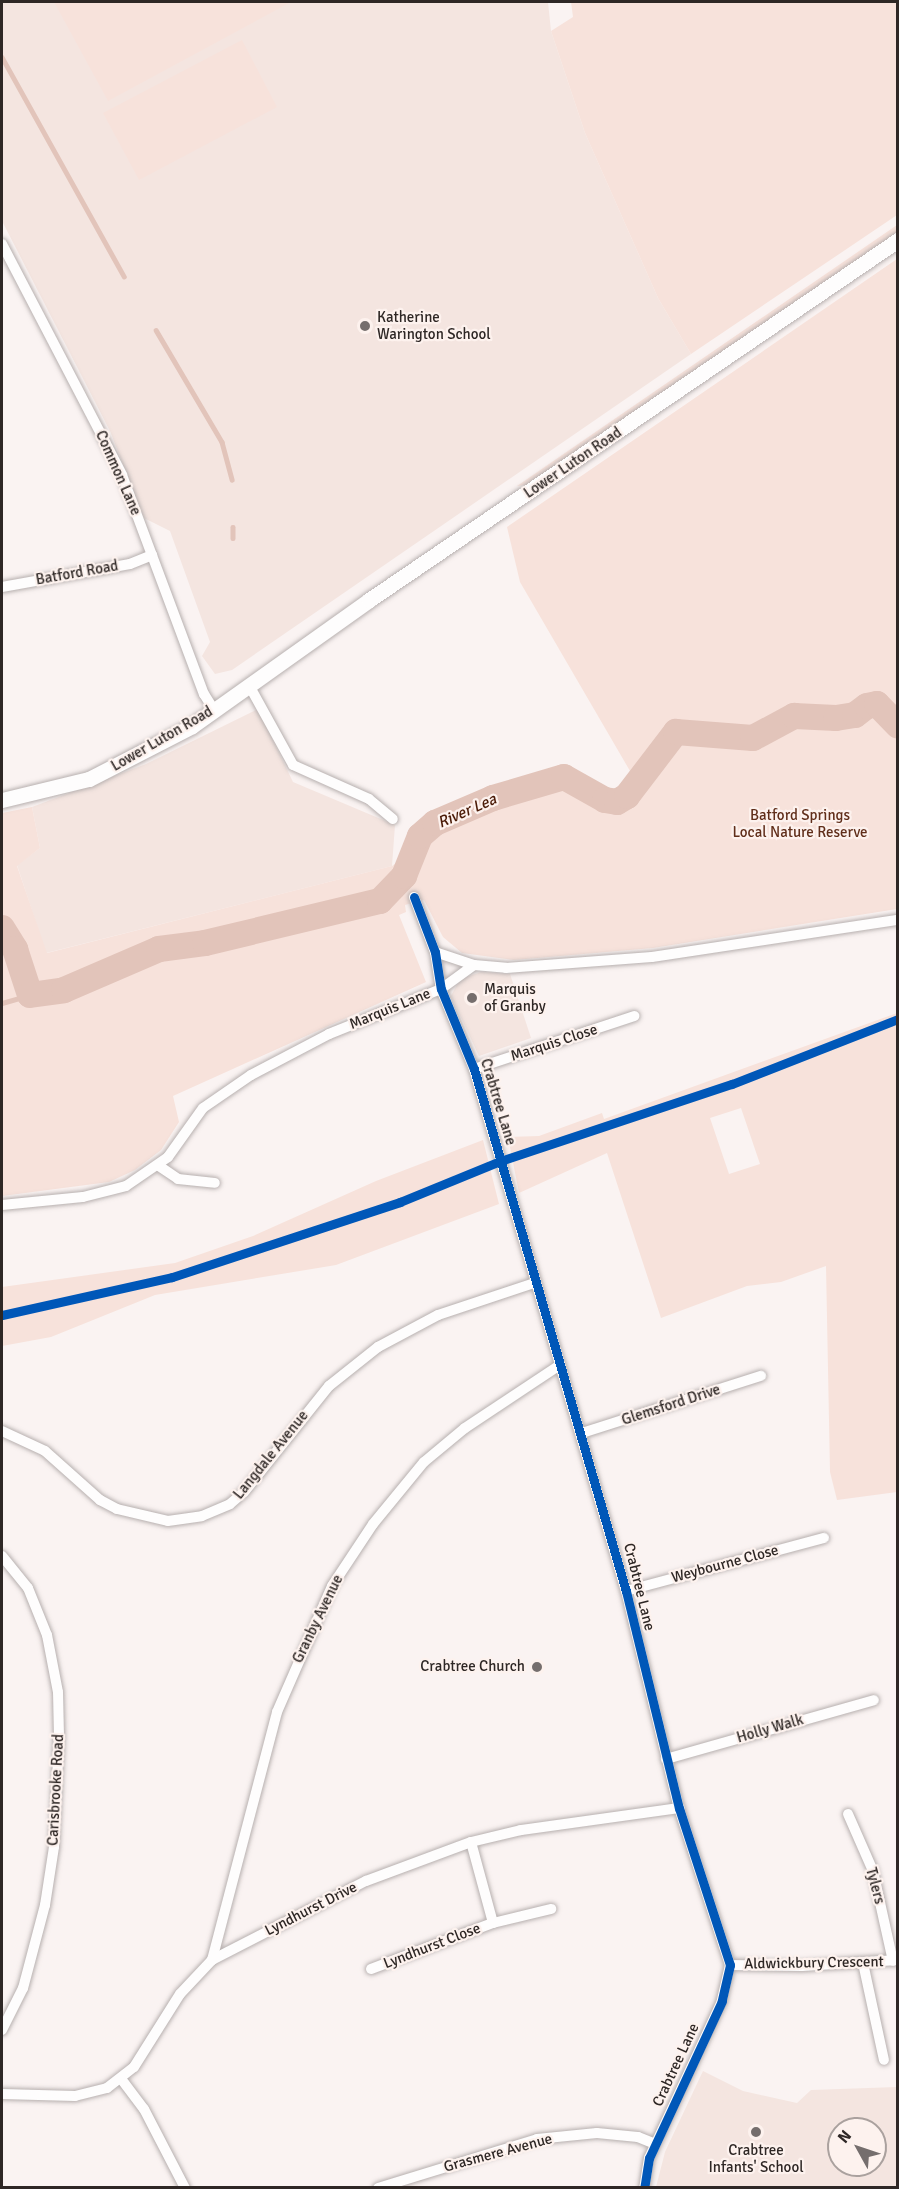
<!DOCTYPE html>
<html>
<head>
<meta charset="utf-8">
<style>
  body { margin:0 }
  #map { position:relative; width:899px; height:2189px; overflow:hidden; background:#faf3f2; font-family:Signika,sans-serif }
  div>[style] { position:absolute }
  .built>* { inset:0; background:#f4e5e0 }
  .green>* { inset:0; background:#f7e2db }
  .stream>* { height:4.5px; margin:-2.25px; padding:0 2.25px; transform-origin:2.25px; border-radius:2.25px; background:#e2c4ba }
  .river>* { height:26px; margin:-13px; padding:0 13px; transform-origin:13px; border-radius:13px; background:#e2c4ba }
  .roads { filter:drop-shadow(0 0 2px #b7b0af) drop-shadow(0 0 2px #b7b0af) }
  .street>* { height:10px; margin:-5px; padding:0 5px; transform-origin:5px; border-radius:5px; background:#fefdfd }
  .secondary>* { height:15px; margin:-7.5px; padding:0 7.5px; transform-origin:7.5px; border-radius:7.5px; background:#fefdfd }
  .cycleway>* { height:9px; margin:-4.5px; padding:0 4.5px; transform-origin:4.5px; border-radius:4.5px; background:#0057b8 }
  .dots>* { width:16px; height:16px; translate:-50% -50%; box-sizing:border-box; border:3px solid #fdf2ee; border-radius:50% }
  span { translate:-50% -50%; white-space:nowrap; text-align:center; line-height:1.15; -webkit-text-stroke:4.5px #fdf2ee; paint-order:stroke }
  .poi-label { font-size:15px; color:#2e2725 }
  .left { translate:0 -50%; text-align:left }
  .right { translate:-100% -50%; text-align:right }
  .street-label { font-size:15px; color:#2e2725 }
  .park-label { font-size:15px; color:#602e1a }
  .water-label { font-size:16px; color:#4a1a06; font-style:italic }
  .frame { position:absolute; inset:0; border:3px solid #2e2725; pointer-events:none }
  .north { position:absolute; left:827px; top:2117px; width:60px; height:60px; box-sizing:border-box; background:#fdf2ee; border:2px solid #aaa19e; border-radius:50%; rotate:310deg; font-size:16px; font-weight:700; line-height:24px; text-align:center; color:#2e2725 }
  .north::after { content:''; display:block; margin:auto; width:21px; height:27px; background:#756e6d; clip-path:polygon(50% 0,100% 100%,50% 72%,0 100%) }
</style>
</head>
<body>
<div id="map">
  <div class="built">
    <i style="clip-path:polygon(2px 2px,548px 2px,551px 31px,585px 133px,658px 298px,691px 354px,232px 670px,215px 674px,202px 656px,210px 642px,170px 531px,144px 518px,110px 431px,2px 221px)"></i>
    <i style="clip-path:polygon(258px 709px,293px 782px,395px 825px,392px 866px,46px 953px,17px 865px,40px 848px,32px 807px,146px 764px)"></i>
    <i style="clip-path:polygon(481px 972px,510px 974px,531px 1038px,479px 1056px,451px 996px,460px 979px)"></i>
    <i style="clip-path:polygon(evenodd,703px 2071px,743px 2091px,797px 2103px,811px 2090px,897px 2087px,897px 2187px,656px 2187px,665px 2152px,703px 2071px,839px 2129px,875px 2129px,875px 2165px,839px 2165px,839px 2129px)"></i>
  </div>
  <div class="green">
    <i style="clip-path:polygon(54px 2px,291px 2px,108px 101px)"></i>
    <i style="clip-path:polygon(571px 2px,897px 2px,897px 215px,691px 354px,658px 298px,585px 133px,551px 31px,573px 17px)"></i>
    <i style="clip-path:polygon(242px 40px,277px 107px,139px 180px,103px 113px)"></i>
    <i style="clip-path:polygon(897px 225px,897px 232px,882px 243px,528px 485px,517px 486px)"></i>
    <i style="clip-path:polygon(897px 259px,897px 909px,653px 948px,514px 960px,462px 953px,443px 937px,424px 900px,405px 905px,406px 912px,399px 915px,426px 982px,173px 1096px,179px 1122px,161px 1150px,135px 1170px,109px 1182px,2px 1196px,2px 813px,32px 807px,40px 848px,17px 866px,47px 953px,392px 866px,412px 852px,420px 836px,435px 823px,493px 798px,564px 777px,605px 800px,617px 801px,627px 796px,637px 783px,520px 582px,507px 527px)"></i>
    <i style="clip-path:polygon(evenodd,897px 1013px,897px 1492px,837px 1500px,830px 1472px,826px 1266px,781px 1282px,747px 1286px,661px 1318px,607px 1153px,519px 1193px,508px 1137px,539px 1136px,602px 1113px,604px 1119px,897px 1013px,741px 1108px,760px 1164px,729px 1174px,710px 1118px,741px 1108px)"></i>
    <i style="clip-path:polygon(483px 1140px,499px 1204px,336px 1265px,155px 1295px,51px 1337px,2px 1346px,2px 1287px,175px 1263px,253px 1236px,376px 1181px)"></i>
  </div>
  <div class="stream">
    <i style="left:2px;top:57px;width:251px;rotate:60.9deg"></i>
    <i style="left:156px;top:330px;width:130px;rotate:59.5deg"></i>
    <i style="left:222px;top:442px;width:39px;rotate:75deg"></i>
    <i style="left:233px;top:527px;width:11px;rotate:90deg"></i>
    <i style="left:2px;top:1003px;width:29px;rotate:-16deg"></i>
  </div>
  <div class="river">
    <i style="left:2px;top:928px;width:25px;rotate:58deg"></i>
    <i style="left:15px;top:949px;width:48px;rotate:71.9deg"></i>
    <i style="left:30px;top:995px;width:34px;rotate:-8deg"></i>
    <i style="left:64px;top:990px;width:103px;rotate:-23.3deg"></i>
    <i style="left:159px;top:949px;width:46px;rotate:-7.4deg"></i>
    <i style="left:205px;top:943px;width:180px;rotate:-13.5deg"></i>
    <i style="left:380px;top:901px;width:35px;rotate:-46deg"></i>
    <i style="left:404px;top:876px;width:43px;rotate:-68.2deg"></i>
    <i style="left:420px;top:836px;width:20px;rotate:-41deg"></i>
    <i style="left:435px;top:823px;width:63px;rotate:-23.3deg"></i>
    <i style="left:493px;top:798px;width:74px;rotate:-16.5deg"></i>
    <i style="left:564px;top:777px;width:47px;rotate:29.3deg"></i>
    <i style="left:605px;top:800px;width:12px;rotate:9deg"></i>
    <i style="left:617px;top:802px;width:12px;rotate:-31deg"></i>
    <i style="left:627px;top:796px;width:81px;rotate:-52.6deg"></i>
    <i style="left:676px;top:732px;width:77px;rotate:4.5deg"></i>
    <i style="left:753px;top:738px;width:47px;rotate:-28.2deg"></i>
    <i style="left:794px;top:716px;width:42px;rotate:2.7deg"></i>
    <i style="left:836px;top:718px;width:19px;rotate:-9deg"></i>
    <i style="left:855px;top:715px;width:15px;rotate:-37deg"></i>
    <i style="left:867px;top:706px;width:10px;rotate:-11deg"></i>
    <i style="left:877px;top:704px;width:30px;rotate:46deg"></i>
  </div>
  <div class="roads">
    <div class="street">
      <i style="left:2px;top:244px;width:260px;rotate:62.5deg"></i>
      <i style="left:122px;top:475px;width:234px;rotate:69.5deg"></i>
      <i style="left:204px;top:694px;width:19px;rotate:58deg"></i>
      <i style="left:2px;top:587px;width:130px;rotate:-10.2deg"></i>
      <i style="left:130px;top:564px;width:24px;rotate:-22deg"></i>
      <i style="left:250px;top:687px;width:89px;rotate:61.1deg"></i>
      <i style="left:293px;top:765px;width:83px;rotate:24.1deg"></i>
      <i style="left:369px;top:799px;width:31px;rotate:40deg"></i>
      <i style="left:414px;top:897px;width:59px;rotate:69.1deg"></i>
      <i style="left:435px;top:952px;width:37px;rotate:81deg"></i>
      <i style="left:441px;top:989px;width:87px;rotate:67.6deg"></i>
      <i style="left:474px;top:1069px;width:544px;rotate:73.77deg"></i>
      <i style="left:626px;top:1591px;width:223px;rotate:76.3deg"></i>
      <i style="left:679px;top:1808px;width:165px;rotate:72deg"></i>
      <i style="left:730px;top:1965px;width:37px;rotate:103deg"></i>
      <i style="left:722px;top:2001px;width:173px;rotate:114.9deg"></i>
      <i style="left:649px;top:2158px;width:30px;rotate:99deg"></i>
      <i style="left:435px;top:952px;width:41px;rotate:18.4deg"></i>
      <i style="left:474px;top:965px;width:32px;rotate:5deg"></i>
      <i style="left:506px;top:968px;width:146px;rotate:-4.3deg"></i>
      <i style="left:652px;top:957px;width:249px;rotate:-8.6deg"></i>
      <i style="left:474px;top:1069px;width:169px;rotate:-18.3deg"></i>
      <i style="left:159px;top:1166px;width:23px;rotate:34deg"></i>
      <i style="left:178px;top:1179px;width:37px;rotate:6deg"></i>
      <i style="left:2px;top:1205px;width:81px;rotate:-5.6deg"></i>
      <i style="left:83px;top:1197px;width:44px;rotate:-14.3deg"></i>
      <i style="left:126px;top:1186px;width:51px;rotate:-34.6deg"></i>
      <i style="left:168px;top:1157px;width:60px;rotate:-54.5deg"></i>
      <i style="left:203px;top:1108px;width:58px;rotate:-34.5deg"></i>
      <i style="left:251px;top:1075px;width:88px;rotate:-27.7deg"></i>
      <i style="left:329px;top:1034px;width:121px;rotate:-21.9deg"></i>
      <i style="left:441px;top:989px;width:41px;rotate:-36deg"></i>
      <i style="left:2px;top:1431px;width:47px;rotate:24.9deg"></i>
      <i style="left:45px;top:1451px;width:74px;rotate:41.7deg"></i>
      <i style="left:100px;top:1500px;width:19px;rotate:28deg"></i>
      <i style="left:117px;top:1509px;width:52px;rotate:13.2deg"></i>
      <i style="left:168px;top:1521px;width:34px;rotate:-8deg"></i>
      <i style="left:202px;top:1516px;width:30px;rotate:-23deg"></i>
      <i style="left:230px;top:1504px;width:18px;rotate:-41deg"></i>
      <i style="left:244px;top:1492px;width:136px;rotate:-51.3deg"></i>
      <i style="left:329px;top:1386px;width:63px;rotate:-38.5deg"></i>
      <i style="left:378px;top:1347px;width:68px;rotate:-28.1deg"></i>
      <i style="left:438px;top:1315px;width:101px;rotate:-18.4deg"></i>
      <i style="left:582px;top:1433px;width:188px;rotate:-17.7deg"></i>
      <i style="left:2px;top:1556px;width:41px;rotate:50.9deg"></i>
      <i style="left:28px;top:1588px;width:51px;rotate:68deg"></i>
      <i style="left:47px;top:1635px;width:58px;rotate:79.1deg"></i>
      <i style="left:58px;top:1692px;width:45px;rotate:88.7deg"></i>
      <i style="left:59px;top:1737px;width:110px;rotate:92.6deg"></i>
      <i style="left:54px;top:1847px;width:59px;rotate:98.8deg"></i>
      <i style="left:45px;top:1905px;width:86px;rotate:104.8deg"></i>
      <i style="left:23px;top:1988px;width:47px;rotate:116.6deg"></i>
      <i style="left:626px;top:1591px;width:205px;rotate:-15deg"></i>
      <i style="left:666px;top:1759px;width:216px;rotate:-15.8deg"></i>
      <i style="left:848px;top:1814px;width:62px;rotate:66.3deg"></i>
      <i style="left:873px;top:1871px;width:92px;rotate:77.5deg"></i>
      <i style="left:471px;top:1842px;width:84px;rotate:74.8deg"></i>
      <i style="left:212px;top:1960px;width:256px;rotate:-75.3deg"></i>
      <i style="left:277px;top:1712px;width:137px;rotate:-66.4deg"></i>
      <i style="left:332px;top:1586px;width:74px;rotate:-56.5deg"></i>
      <i style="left:373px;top:1524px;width:80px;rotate:-50.6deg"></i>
      <i style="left:424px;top:1462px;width:53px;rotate:-39.7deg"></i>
      <i style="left:465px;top:1428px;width:114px;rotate:-33.6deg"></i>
      <i style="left:863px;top:1963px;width:99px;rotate:77.8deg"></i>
      <i style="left:730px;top:1965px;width:72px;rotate:0.8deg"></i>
      <i style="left:802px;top:1966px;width:96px;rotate:-3.6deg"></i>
      <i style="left:371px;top:1969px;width:130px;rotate:-20.7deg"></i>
      <i style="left:493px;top:1923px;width:60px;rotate:-13.6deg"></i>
      <i style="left:122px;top:2080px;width:36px;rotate:53deg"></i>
      <i style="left:144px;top:2109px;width:89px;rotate:62.6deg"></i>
      <i style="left:2px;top:2094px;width:73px;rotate:1.6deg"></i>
      <i style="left:75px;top:2096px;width:33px;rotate:-14deg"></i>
      <i style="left:107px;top:2088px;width:34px;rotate:-38deg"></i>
      <i style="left:134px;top:2067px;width:86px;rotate:-57.8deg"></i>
      <i style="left:180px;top:1994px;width:47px;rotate:-46.7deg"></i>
      <i style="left:212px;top:1960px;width:173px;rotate:-27.2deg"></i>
      <i style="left:366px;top:1881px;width:112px;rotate:-20.4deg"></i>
      <i style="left:471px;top:1842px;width:51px;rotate:-13.5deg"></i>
      <i style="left:521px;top:1830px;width:160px;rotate:-7.9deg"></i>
      <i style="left:378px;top:2188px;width:166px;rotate:-17.1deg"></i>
      <i style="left:537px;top:2139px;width:60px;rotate:-5.7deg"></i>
      <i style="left:597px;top:2133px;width:41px;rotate:5.6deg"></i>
      <i style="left:638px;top:2137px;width:18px;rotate:22deg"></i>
    </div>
    <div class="secondary">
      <i style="left:2px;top:800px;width:89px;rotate:-13.6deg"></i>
      <i style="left:89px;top:779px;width:116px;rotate:-27.2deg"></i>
      <i style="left:192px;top:726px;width:217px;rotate:-35.4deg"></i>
      <i style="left:369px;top:600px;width:640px;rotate:-34.24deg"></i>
    </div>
  </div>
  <div class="cycleway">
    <i style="left:414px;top:897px;width:59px;rotate:69.1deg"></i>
    <i style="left:435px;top:952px;width:37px;rotate:81deg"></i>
    <i style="left:441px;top:989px;width:87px;rotate:67.6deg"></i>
    <i style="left:474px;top:1069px;width:544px;rotate:73.77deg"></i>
    <i style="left:626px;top:1591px;width:223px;rotate:76.3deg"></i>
    <i style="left:679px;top:1808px;width:165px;rotate:72deg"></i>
    <i style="left:730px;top:1965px;width:37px;rotate:103deg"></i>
    <i style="left:722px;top:2001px;width:173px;rotate:114.9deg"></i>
    <i style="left:649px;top:2158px;width:30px;rotate:99deg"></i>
    <i style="left:2px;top:1315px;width:174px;rotate:-12.6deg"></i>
    <i style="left:172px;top:1277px;width:240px;rotate:-18.2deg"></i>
    <i style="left:400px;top:1202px;width:108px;rotate:-22.3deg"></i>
    <i style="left:500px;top:1161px;width:244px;rotate:-18.4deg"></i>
    <i style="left:732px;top:1084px;width:178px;rotate:-21.4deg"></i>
  </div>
  <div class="dots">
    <i style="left:365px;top:326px;background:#756e6d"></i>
    <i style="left:472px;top:998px;background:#756e6d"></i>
    <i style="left:537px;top:1667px;background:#756e6d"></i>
    <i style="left:756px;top:2132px;background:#756e6d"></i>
  </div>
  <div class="poi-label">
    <span class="left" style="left:377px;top:326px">Katherine<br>Warington School</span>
    <span class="left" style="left:484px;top:998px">Marquis<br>of Granby</span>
    <span class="right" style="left:525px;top:1667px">Crabtree Church</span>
    <span style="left:756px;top:2159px">Crabtree<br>Infants' School</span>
  </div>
  <div class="street-label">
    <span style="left:573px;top:463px;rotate:-34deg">Lower Luton Road</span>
    <span style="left:118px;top:473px;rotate:66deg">Common Lane</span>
    <span style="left:77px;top:573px;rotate:-10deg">Batford Road</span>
    <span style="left:162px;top:739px;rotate:-30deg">Lower Luton Road</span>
    <span style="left:390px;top:1009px;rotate:-22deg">Marquis Lane</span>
    <span style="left:554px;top:1043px;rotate:-18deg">Marquis Close</span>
    <span style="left:498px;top:1102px;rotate:73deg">Crabtree Lane</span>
    <span style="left:671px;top:1405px;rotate:-18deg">Glemsford Drive</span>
    <span style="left:271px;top:1455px;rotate:-51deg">Langdale Avenue</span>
    <span style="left:725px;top:1564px;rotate:-15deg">Weybourne Close</span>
    <span style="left:639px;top:1587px;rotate:76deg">Crabtree Lane</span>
    <span style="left:318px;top:1619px;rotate:-64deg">Granby Avenue</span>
    <span style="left:770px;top:1729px;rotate:-16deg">Holly Walk</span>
    <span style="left:56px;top:1790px;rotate:-87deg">Carisbrooke Road</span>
    <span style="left:875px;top:1886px;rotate:75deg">Tylers</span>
    <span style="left:311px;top:1909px;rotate:-27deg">Lyndhurst Drive</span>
    <span style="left:432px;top:1946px;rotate:-21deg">Lyndhurst Close</span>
    <span style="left:814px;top:1963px;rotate:-1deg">Aldwickbury Crescent</span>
    <span style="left:676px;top:2065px;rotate:-65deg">Crabtree Lane</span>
    <span style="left:498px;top:2153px;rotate:-15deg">Grasmere Avenue</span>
  </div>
  <div class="park-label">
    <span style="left:800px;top:824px">Batford Springs<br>Local Nature Reserve</span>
  </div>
  <div class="water-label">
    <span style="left:467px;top:811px;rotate:-24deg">River Lea</span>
  </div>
  <div class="frame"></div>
  <div class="north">N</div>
</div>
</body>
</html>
